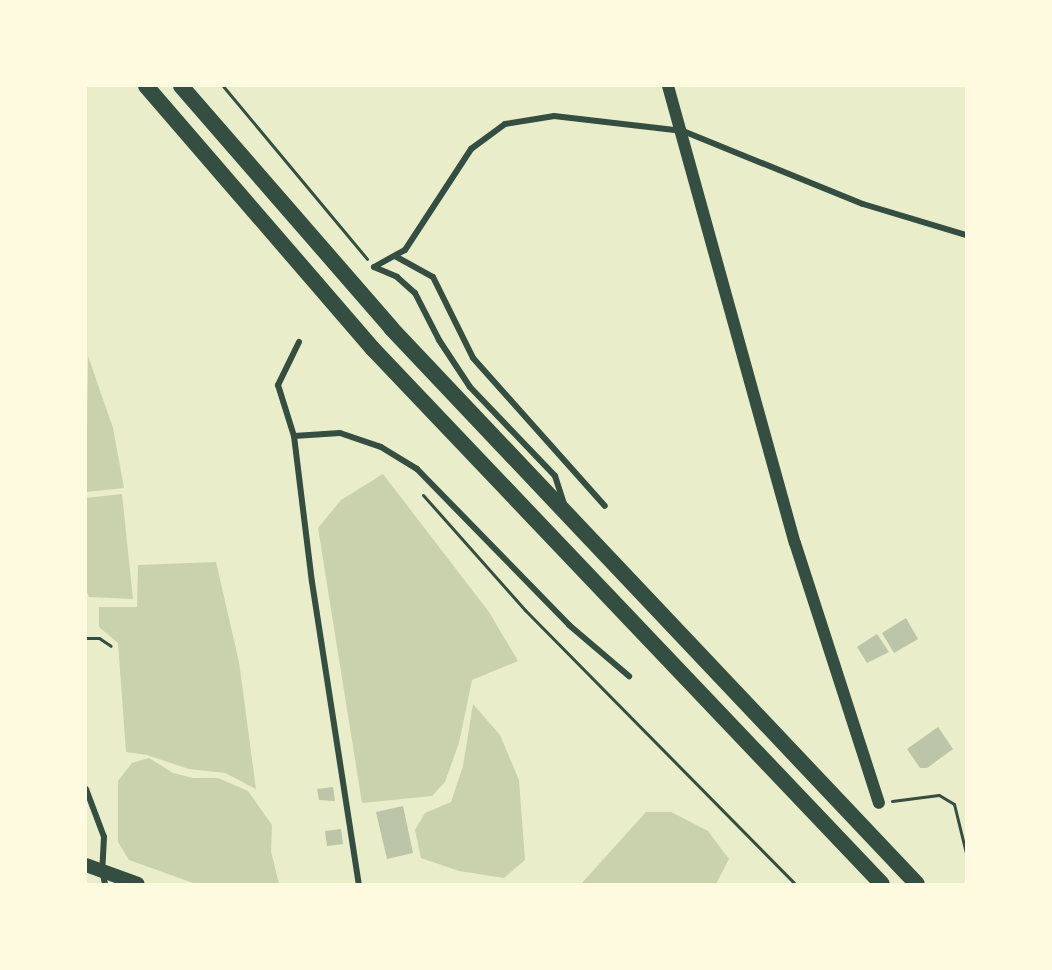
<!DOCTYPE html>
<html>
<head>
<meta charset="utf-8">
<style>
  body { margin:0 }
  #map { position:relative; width:1052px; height:970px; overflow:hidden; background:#e9edc9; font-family:Cabin,sans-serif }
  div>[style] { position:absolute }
  .green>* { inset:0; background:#cad2ad }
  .building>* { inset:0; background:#bcc5a7 }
  .path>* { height:3px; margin:-1.5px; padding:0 1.5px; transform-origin:1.5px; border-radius:1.5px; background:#344e41 }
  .minor>* { height:6px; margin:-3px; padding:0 3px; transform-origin:3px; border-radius:3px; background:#344e41 }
  .secondary>* { height:12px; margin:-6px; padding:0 6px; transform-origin:6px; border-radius:6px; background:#344e41 }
  .primary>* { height:14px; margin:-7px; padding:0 7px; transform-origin:7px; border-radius:7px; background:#344e41 }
  .motorway>* { height:16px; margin:-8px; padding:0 8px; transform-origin:8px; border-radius:8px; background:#344e41 }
  span { translate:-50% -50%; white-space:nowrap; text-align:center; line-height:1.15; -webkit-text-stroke:4.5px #fefae0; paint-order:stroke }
  .frame { position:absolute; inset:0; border:87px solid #fefae0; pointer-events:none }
</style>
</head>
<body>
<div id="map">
  <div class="green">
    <i style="clip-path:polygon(88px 356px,113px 428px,124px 488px,86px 492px)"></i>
    <i style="clip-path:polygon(383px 474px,489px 612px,518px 661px,472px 680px,459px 743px,445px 782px,432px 796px,362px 803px,318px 528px,341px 500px)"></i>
    <i style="clip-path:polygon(122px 494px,133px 599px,89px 597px,86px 590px,86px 498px)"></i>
    <i style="clip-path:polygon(216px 562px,239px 662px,256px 789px,225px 773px,189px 769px,147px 755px,126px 752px,118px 643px,99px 627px,99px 607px,137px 607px,138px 565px)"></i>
    <i style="clip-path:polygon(473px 704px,500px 735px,519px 780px,525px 860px,504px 878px,459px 871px,421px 858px,415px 830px,425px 813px,451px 802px,463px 766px)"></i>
    <i style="clip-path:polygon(149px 758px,173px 773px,193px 778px,218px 778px,248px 791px,272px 825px,271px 851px,279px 884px,196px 884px,129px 860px,118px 842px,118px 781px,132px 763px)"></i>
    <i style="clip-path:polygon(646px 812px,671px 812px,708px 831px,729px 859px,716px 884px,581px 884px)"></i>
  </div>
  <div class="building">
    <i style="clip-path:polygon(906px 618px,918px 639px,894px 653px,882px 633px)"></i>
    <i style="clip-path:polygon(877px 634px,889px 652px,867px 663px,857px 647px)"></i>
    <i style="clip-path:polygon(938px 727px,953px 749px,927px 768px,920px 768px,907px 749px)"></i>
    <i style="clip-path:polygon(333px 787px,335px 801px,319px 800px,317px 789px)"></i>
    <i style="clip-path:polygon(403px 806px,413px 853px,387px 859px,376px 812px)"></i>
    <i style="clip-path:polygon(341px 829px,343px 844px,327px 846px,325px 831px)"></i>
  </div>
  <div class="path">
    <i style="left:223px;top:86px;width:225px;rotate:50.2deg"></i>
    <i style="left:423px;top:495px;width:154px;rotate:48.4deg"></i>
    <i style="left:525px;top:610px;width:385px;rotate:45.4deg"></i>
    <i style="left:86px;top:638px;width:13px"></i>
    <i style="left:99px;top:638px;width:14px;rotate:34deg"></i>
    <i style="left:892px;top:801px;width:47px;rotate:-7.3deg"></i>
    <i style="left:939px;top:795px;width:17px;rotate:31deg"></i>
    <i style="left:954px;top:804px;width:50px;rotate:76.2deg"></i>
  </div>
  <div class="minor">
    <i style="left:395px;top:256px;width:43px;rotate:28.9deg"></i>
    <i style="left:433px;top:277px;width:90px;rotate:63.7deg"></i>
    <i style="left:473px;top:358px;width:198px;rotate:48.3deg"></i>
    <i style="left:374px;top:267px;width:35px;rotate:-29deg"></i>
    <i style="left:405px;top:250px;width:121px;rotate:-56.8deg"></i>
    <i style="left:471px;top:149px;width:42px;rotate:-36.3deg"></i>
    <i style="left:505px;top:124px;width:50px;rotate:-9.3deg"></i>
    <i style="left:554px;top:116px;width:130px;rotate:6.6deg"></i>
    <i style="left:683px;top:131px;width:194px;rotate:22.1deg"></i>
    <i style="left:863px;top:204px;width:108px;rotate:16.8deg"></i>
    <i style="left:374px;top:267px;width:25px;rotate:23deg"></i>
    <i style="left:397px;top:277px;width:24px;rotate:42deg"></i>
    <i style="left:415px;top:293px;width:53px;rotate:62.9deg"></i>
    <i style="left:439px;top:340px;width:56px;rotate:56.6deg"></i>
    <i style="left:470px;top:387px;width:123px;rotate:46.3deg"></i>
    <i style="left:555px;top:476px;width:29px;rotate:72deg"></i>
    <i style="left:299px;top:342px;width:48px;rotate:116deg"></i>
    <i style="left:278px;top:385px;width:53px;rotate:72.6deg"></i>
    <i style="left:294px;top:436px;width:147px;rotate:83deg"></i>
    <i style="left:312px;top:582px;width:306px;rotate:81.2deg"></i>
    <i style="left:294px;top:436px;width:46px;rotate:-3.7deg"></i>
    <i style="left:340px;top:433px;width:43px;rotate:18.9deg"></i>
    <i style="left:381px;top:447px;width:42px;rotate:31.4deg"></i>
    <i style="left:417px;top:469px;width:218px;rotate:45.7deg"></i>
    <i style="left:569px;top:625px;width:79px;rotate:40.4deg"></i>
    <i style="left:86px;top:789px;width:51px;rotate:69.4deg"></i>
    <i style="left:104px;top:837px;width:33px;rotate:93deg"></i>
    <i style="left:102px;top:870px;width:14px;rotate:78deg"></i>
  </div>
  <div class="secondary">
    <i style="left:668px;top:86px;width:474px;rotate:74.5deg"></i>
    <i style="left:795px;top:543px;width:273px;rotate:72.1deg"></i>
  </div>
  <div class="primary">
    <i style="left:86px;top:865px;width:55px;rotate:20.1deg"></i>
  </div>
  <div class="motorway">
    <i style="left:146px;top:86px;width:347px;rotate:49.2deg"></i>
    <i style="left:373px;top:349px;width:738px;rotate:46.43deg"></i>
    <i style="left:181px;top:86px;width:320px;rotate:49deg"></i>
    <i style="left:391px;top:328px;width:765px;rotate:46.59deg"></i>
  </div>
  <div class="frame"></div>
</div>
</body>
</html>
